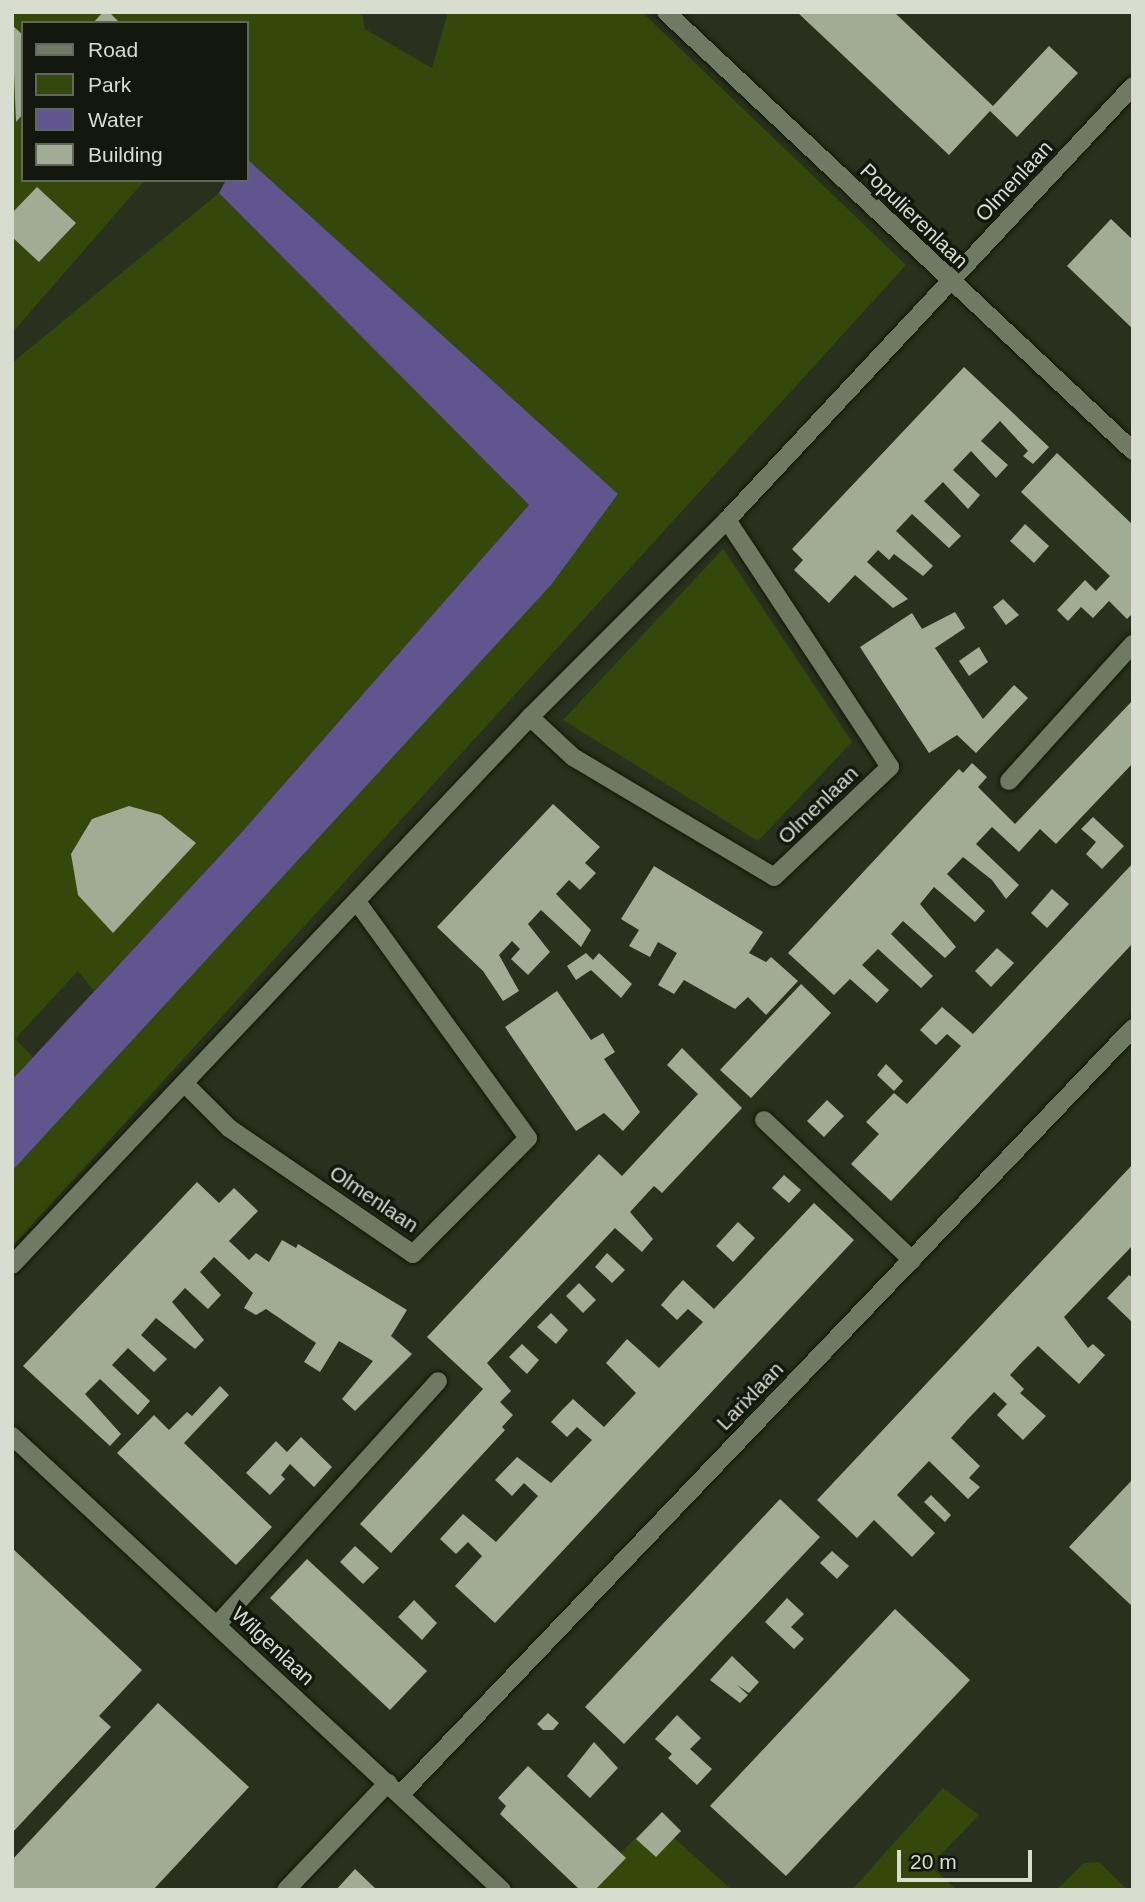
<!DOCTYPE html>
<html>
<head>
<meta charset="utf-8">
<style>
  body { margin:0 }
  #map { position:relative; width:1145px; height:1902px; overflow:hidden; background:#29301d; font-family:Helvetica,sans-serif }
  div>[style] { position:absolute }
  .green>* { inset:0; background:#35480b }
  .water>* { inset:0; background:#60558f }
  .building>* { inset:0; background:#a2ac94 }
  .roads { filter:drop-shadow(0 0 2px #111806) drop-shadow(0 0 2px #111806) }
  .minor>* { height:18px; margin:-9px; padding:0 9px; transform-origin:9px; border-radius:9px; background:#707963 }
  span { translate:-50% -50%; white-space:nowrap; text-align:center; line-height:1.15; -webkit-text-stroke:7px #13170e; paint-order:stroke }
  .street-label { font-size:21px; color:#d8ddd0 }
  .frame { position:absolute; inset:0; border:14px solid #d8ddd0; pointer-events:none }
  .legend { position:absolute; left:21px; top:21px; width:228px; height:161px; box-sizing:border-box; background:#13170e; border:2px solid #62665c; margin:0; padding:9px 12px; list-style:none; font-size:21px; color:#d8ddd0 }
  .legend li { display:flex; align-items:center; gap:14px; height:35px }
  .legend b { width:35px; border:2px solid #62665c }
  .scale { position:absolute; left:897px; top:1850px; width:135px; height:32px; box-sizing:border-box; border:4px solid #d8ddd0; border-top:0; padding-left:9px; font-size:21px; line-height:24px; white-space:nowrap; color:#d8ddd0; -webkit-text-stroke:5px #13170e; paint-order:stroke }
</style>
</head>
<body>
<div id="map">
  <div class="green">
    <i style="clip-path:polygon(12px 12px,362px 12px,365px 29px,432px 68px,448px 12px,642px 12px,906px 265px,12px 1247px,12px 1171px,551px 585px,618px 494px,247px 159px,247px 23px,23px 23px,23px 180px,145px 180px,12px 333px)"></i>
    <i style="clip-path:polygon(219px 193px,529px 505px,242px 832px,94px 991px,78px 971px,15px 1039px,33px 1057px,12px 1080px,12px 363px)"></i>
    <i style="clip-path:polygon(723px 549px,852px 742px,758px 841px,563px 720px)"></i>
    <i style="clip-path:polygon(943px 1788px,979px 1815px,930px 1866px,957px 1890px,852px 1890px)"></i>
    <i style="clip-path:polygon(654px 1820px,732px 1890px,583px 1890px)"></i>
    <i style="clip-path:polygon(1099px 1862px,1128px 1890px,1056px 1890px,1084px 1863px)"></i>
  </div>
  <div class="water">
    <i style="clip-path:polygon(247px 159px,618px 494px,551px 585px,12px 1171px,12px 1080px,242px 832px,529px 505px,219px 193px,226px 180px,247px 180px)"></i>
  </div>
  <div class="building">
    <i style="clip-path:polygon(103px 12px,109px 12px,120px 23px,93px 23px)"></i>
    <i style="clip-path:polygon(797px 12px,894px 12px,993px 106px,1049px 46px,1078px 73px,1017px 137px,990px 111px,949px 155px)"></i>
    <i style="clip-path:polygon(12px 25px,23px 35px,23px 114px,16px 122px)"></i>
    <i style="clip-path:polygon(37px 187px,76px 223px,39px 262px,12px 237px,12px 213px)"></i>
    <i style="clip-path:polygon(1111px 219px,1133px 240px,1133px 329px,1067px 266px)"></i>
    <i style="clip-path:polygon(964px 367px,1049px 447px,1033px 464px,1023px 456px,1028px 451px,1000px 421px,981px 441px,1008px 465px,996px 478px,971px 451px,953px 470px,980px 495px,968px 509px,943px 482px,924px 501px,961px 536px,949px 548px,912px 514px,896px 531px,933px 566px,923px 576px,894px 554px,889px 560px,878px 550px,867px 562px,908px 599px,893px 608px,855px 575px,829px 603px,794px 570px,803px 560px,792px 549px)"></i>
    <i style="clip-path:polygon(1057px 453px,1133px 525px,1133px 613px,1127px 619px,1109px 601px,1093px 618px,1081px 607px,1068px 621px,1057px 610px,1085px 580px,1096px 591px,1110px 576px,1021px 492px)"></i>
    <i style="clip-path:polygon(1025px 524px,1049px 546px,1034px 563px,1010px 541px)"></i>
    <i style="clip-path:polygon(1003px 599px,1019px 615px,1006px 625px,993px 607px)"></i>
    <i style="clip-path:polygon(955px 612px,965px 628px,935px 648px,983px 719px,1014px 685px,1028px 698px,976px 753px,957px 735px,929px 753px,860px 647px,912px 613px,922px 629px)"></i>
    <i style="clip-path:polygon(979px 647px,988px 662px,969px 676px,959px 661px)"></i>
    <i style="clip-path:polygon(1133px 700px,1133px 763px,1056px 844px,1040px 829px,1019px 852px,992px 827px,976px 844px,1019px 885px,1006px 899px,992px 880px,963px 857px,947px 874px,985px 911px,975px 922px,934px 887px,920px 904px,956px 947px,945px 958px,903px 921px,891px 934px,933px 976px,921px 988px,878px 949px,862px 965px,889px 990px,877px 1003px,850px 979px,834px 995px,788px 953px,959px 769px,963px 773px,972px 763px,987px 777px,978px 787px,1015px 824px)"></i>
    <i style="clip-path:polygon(553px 804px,600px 847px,585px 863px,596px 873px,580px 890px,569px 880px,556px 894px,591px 930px,581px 947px,541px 910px,528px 924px,550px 952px,528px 975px,511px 959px,520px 949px,512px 941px,499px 955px,519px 991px,503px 1001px,483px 971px,437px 927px)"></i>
    <i style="clip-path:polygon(129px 806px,161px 815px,196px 843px,113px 933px,78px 895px,71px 854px,92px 819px)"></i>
    <i style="clip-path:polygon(1093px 817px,1124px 846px,1102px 869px,1086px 854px,1096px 842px,1081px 829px)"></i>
    <i style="clip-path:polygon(1133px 863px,1133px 943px,891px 1201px,851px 1164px,879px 1134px,866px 1122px,894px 1093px,907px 1104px,961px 1046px,947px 1034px,936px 1045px,920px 1030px,942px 1007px,973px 1034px)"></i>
    <i style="clip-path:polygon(654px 866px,763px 932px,749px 953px,766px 962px,771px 957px,798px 981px,766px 1015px,748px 997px,735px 1009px,684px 980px,674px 994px,658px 985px,677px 953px,658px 942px,650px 957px,629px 946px,639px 930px,621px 919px)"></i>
    <i style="clip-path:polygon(1052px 889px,1069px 904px,1047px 928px,1031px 913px)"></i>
    <i style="clip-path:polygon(997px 948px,1014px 963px,991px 987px,975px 971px)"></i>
    <i style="clip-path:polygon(586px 953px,593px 960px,599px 953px,632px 984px,621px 998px,591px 970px,576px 980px,567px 966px)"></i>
    <i style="clip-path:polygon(801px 984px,831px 1013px,751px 1098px,720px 1070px)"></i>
    <i style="clip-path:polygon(557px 991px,591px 1040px,603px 1033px,615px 1052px,604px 1059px,640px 1112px,623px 1131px,604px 1113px,576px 1131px,505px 1027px)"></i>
    <i style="clip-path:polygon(682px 1048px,742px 1108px,662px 1193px,654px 1186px,630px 1212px,653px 1239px,642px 1252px,615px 1228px,487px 1363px,511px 1391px,500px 1402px,513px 1415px,502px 1427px,505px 1430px,391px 1553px,360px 1524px,483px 1389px,427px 1337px,599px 1154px,622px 1176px,698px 1094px,667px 1065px)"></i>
    <i style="clip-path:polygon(886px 1064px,903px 1081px,894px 1091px,877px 1075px)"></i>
    <i style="clip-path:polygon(827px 1100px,844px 1116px,824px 1137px,807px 1121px)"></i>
    <i style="clip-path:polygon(1133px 1164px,1133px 1245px,1064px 1317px,1088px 1348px,1093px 1344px,1105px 1355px,1079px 1384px,1038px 1346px,1023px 1361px,1010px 1375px,1024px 1389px,1020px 1393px,1046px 1416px,1023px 1440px,997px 1415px,1007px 1404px,994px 1392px,968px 1419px,951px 1438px,980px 1466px,969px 1478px,980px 1487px,968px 1499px,929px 1461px,897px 1495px,935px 1533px,912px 1557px,874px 1520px,857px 1538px,817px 1500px)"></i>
    <i style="clip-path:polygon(784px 1175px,801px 1190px,789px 1203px,772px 1188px)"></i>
    <i style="clip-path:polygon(197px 1182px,219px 1203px,234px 1188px,258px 1211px,229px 1241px,249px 1260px,256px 1253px,269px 1262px,282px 1240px,296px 1248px,298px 1244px,407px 1310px,391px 1336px,412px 1354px,355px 1411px,342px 1399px,373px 1361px,339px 1341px,320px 1372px,304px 1362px,316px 1343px,266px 1309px,256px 1315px,244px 1308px,253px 1293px,214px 1257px,200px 1272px,221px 1295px,208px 1309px,185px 1288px,172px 1302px,204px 1340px,195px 1349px,156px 1318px,141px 1335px,167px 1359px,154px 1372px,128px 1348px,112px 1365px,150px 1401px,138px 1415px,100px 1379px,85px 1394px,121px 1434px,110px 1446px,23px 1366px)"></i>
    <i style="clip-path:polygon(814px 1203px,854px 1240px,495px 1623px,455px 1586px,482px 1556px,468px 1542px,456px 1554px,440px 1539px,463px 1514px,496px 1542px,538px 1496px,524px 1483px,512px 1496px,495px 1480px,517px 1457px,551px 1483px,592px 1440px,577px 1427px,567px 1437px,551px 1422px,563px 1409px,573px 1399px,604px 1427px,636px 1393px,606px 1363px,627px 1339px,659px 1368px,703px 1322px,688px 1309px,677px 1320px,661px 1305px,672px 1292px,683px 1280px,714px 1309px)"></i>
    <i style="clip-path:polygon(738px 1222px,755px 1238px,733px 1262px,716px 1246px)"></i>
    <i style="clip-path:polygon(607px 1253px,625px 1270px,612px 1283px,595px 1267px)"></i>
    <i style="clip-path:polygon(1129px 1275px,1133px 1278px,1133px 1323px,1107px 1298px)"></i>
    <i style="clip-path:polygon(579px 1283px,596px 1300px,583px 1313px,566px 1296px)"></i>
    <i style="clip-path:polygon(551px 1313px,568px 1330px,556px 1344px,537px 1327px)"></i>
    <i style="clip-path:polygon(522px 1344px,539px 1360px,527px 1374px,509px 1357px)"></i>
    <i style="clip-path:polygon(220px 1386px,229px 1395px,184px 1443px,272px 1527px,236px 1565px,117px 1453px,154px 1415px,169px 1430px,187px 1412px,192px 1416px)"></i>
    <i style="clip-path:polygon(301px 1437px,332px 1467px,314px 1487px,290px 1464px,281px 1475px,285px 1479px,270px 1495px,246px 1473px,276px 1441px,287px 1452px)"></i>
    <i style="clip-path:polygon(1133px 1479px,1133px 1607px,1069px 1547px)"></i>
    <i style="clip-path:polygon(931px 1495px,951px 1515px,945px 1522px,924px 1502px)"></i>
    <i style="clip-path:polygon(780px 1499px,820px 1537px,624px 1744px,585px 1707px)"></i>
    <i style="clip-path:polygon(355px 1546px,379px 1568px,363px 1584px,340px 1562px)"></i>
    <i style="clip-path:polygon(12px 1548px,142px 1670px,99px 1716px,111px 1727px,12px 1833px)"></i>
    <i style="clip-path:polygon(832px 1551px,849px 1566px,837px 1579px,820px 1563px)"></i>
    <i style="clip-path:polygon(307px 1559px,427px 1671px,390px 1710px,270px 1598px)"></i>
    <i style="clip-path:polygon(787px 1598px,804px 1614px,791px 1627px,804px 1639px,794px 1649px,765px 1622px)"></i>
    <i style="clip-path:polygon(414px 1600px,437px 1623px,422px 1640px,398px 1617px)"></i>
    <i style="clip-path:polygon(895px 1609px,970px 1680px,786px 1876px,710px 1806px)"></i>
    <i style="clip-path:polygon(732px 1656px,759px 1682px,749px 1693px,737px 1685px,748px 1695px,740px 1703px,710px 1680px)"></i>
    <i style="clip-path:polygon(158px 1703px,249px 1787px,153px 1890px,12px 1890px,12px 1860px)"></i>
    <i style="clip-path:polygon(548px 1713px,559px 1723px,553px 1730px,543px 1730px,537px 1724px)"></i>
    <i style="clip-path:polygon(677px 1715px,701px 1738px,690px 1749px,712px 1769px,697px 1785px,668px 1758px,672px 1754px,655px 1739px)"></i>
    <i style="clip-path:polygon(594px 1742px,618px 1768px,590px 1798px,567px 1776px)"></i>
    <i style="clip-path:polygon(528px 1766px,626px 1858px,595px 1890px,580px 1890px,500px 1814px,506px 1806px,498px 1798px)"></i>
    <i style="clip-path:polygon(662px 1812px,681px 1831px,656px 1857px,636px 1839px)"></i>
    <i style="clip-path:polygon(355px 1869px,377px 1890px,336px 1890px)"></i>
  </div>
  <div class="roads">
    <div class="minor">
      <i style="left:666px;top:12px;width:641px;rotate:43.23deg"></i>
      <i style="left:530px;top:717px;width:59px;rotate:42.9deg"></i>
      <i style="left:573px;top:757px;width:234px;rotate:30.8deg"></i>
      <i style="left:774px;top:877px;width:160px;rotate:-43.5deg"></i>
      <i style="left:890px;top:767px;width:296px;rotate:-123.4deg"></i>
      <i style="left:1009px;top:781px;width:185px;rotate:-47.9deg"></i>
      <i style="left:185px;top:1084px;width:62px;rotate:45deg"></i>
      <i style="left:229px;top:1128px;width:223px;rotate:34.4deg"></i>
      <i style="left:413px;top:1254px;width:163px;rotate:-45.2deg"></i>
      <i style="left:528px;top:1138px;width:291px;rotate:-125.9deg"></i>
      <i style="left:764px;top:1120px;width:204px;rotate:43.4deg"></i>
      <i style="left:12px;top:1265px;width:754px;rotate:-46.61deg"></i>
      <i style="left:530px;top:717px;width:279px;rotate:-45deg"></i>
      <i style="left:727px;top:520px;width:594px;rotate:-46.91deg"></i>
      <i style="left:12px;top:1436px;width:668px;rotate:42.82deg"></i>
      <i style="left:217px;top:1625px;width:329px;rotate:-47.8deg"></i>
      <i style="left:400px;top:1795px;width:1061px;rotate:-46.3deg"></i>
      <i style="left:286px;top:1890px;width:148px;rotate:-46.4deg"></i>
    </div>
  </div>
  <div class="street-label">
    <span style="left:1014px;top:181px;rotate:-47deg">Olmenlaan</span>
    <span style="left:914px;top:216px;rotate:44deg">Populierenlaan</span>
    <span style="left:818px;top:805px;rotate:-44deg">Olmenlaan</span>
    <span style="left:374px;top:1199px;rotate:34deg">Olmenlaan</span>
    <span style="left:750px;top:1396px;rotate:-46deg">Larixlaan</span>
    <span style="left:273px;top:1646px;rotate:43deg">Wilgenlaan</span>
  </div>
  <div class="frame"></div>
  <ul class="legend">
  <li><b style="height:9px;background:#707963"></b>Road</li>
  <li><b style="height:19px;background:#35480b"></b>Park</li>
  <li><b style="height:19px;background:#60558f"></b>Water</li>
  <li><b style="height:19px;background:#a2ac94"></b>Building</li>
  </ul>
  <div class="scale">20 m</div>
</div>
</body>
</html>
